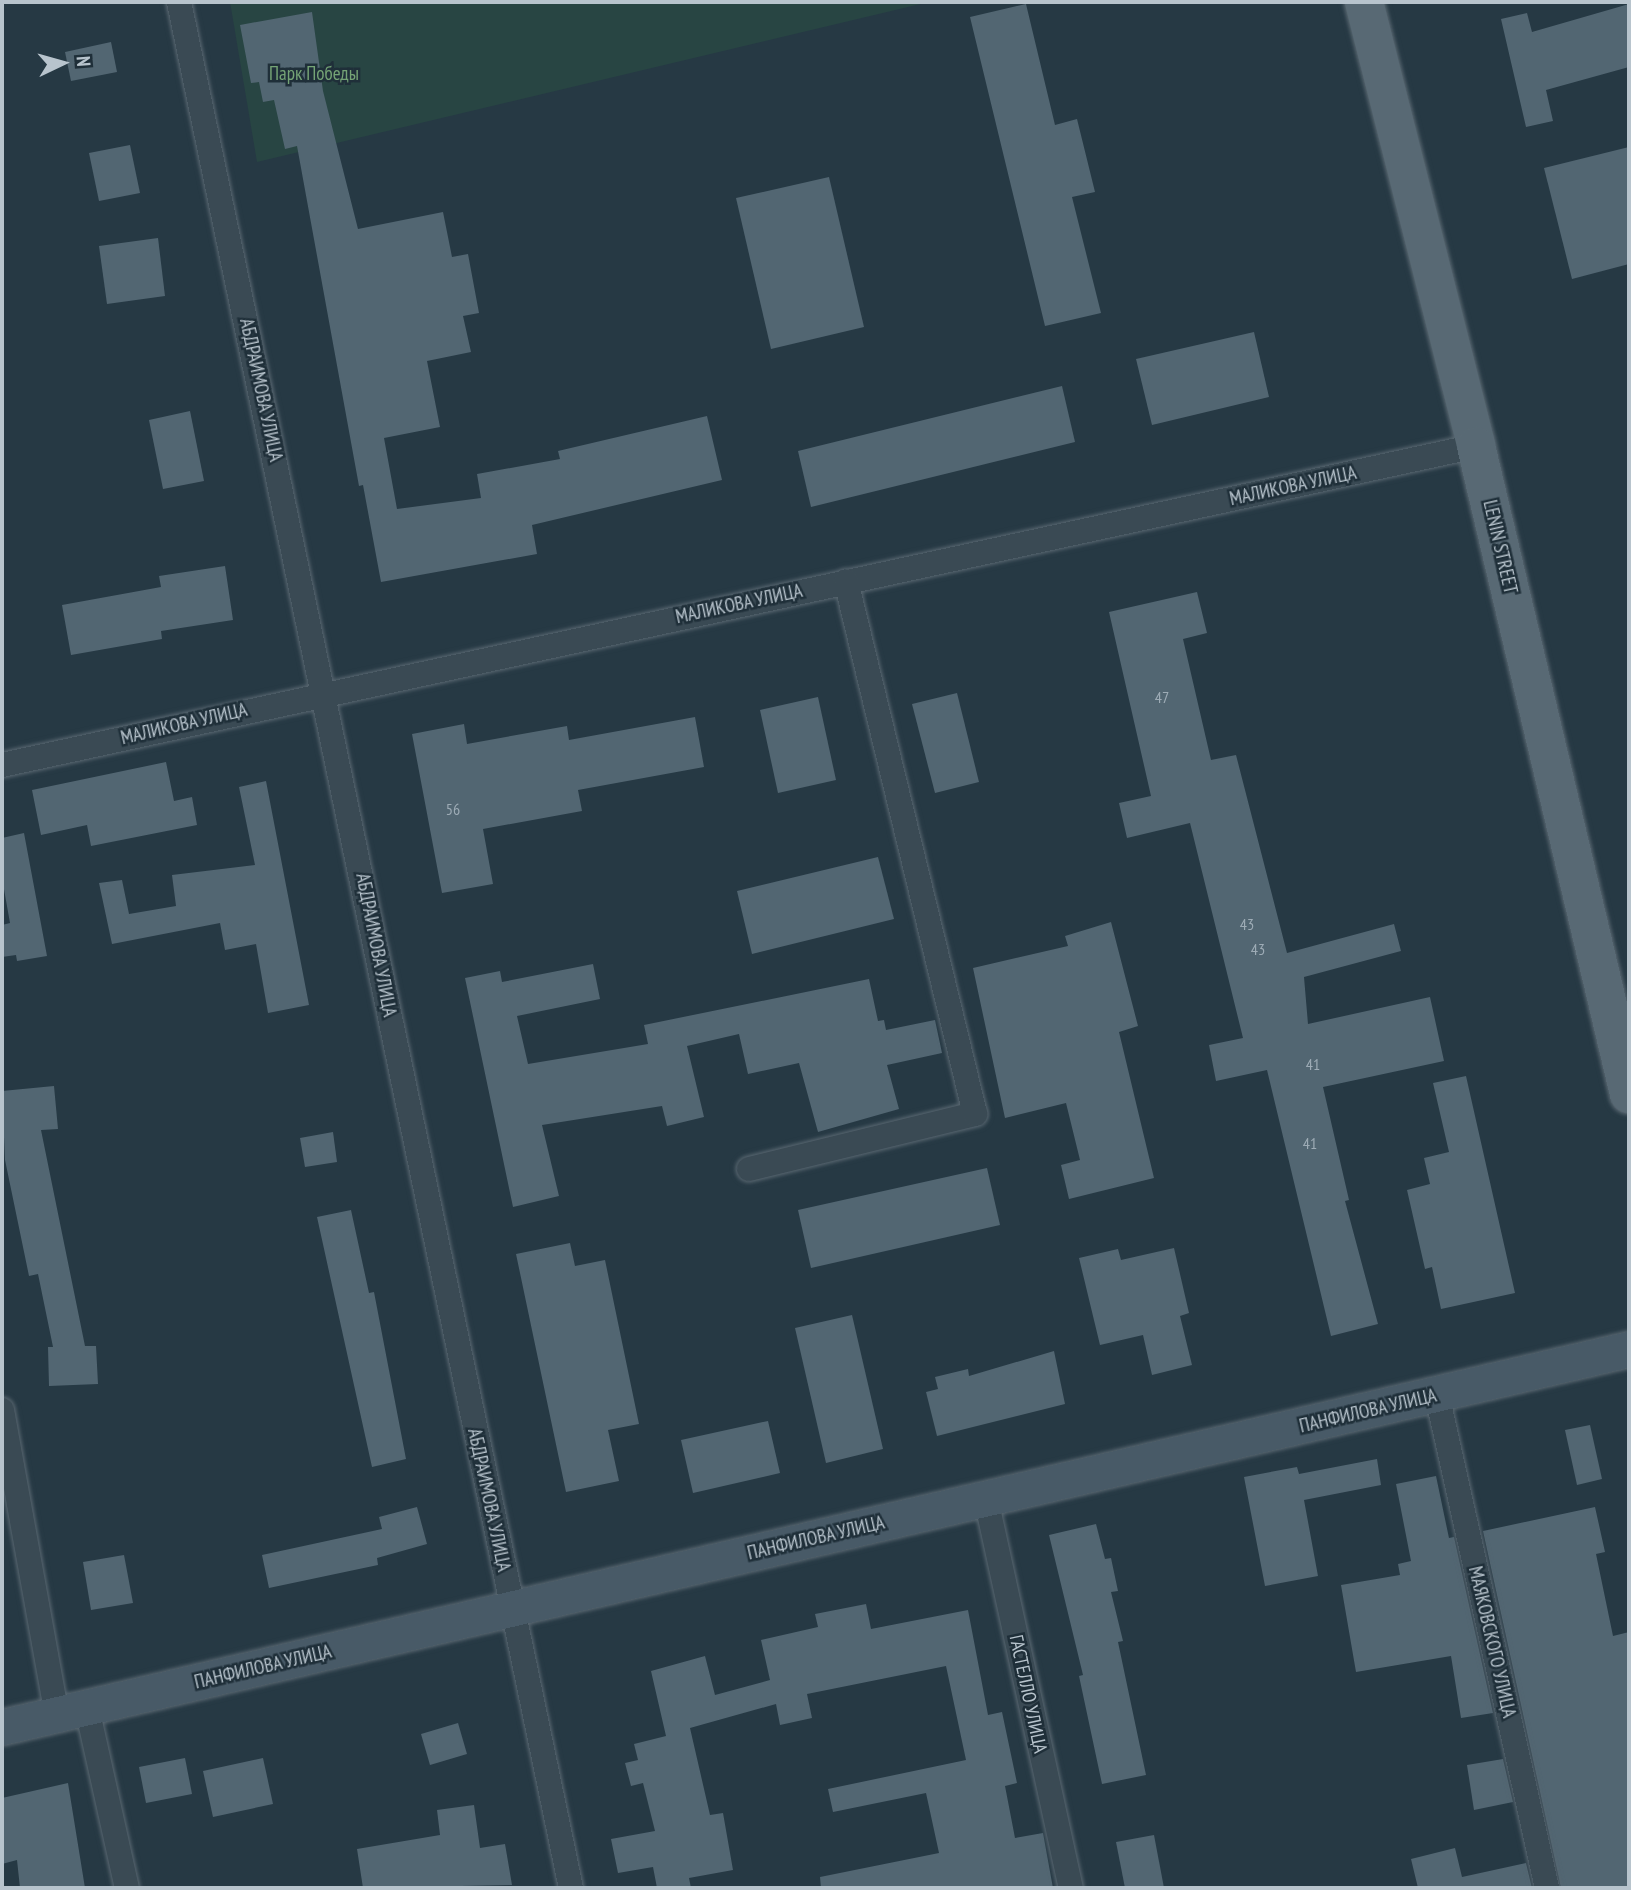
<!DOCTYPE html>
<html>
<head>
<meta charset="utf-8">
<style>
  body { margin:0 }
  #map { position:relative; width:1631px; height:1890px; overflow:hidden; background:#263944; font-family:"PT Sans Narrow",sans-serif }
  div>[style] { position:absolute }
  .green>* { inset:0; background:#284543 }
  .building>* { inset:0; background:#526672 }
  .roads { filter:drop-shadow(0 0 2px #596771) drop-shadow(0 0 2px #596771) }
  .street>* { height:24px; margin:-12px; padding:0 12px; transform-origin:12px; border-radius:12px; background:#3a4a54 }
  .secondary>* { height:35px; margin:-17.5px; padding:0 17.5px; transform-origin:17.5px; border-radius:17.5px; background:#485a67 }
  .primary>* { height:38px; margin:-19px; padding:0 19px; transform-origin:19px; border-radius:19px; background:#586974 }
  span { translate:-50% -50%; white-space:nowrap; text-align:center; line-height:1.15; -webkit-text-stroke:5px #1f2f39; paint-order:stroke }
  .number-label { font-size:16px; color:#9eacb6 }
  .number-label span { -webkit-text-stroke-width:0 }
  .park-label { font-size:19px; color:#75a476 }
  .street-label { font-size:19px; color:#b8c4cd }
  .frame { position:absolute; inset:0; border:4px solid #b8c4cd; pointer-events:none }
  .north { position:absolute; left:28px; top:28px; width:70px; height:70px; -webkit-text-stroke:5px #1f2f39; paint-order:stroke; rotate:85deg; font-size:19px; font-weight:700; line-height:28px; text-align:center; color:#b8c4cd }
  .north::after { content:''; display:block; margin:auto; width:24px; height:32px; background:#b8c4cd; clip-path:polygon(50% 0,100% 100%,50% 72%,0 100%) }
</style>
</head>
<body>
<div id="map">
  <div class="green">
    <i style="clip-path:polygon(230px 2px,929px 2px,257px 162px)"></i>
  </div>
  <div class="building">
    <i style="clip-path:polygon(1026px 4px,1055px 125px,1077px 119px,1095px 192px,1072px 197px,1101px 313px,1045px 326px,970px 17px)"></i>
    <i style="clip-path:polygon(1629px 4px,1629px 67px,1546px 90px,1553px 121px,1526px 127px,1501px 19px,1527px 13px,1532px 32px)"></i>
    <i style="clip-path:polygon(312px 12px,323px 91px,358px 229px,443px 212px,452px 257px,468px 254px,479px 313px,463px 316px,471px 352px,427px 361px,440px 427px,384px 438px,397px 509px,481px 498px,477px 474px,560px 459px,558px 451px,707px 416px,722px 480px,532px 525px,537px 554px,381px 582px,363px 485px,359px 486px,297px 146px,285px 149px,274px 100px,263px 102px,259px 82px,251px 83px,240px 25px)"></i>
    <i style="clip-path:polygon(111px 42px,117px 72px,71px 81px,65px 52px)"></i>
    <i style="clip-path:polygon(130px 145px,140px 193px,99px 201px,89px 153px)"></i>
    <i style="clip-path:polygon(1629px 147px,1629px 264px,1572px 279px,1544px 168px)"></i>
    <i style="clip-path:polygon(829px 177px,864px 327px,771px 349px,736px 198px)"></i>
    <i style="clip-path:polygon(158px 238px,165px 296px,107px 304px,99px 246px)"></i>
    <i style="clip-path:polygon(1254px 332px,1269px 397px,1152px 425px,1136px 359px)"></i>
    <i style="clip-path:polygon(1062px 386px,1075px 442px,811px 507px,798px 451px)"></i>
    <i style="clip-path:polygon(190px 411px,204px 481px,163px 489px,149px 420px)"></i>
    <i style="clip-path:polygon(225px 566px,233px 620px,161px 631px,162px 639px,71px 655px,62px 605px,161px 587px,159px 576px)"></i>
    <i style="clip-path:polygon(1197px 592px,1207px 633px,1183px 639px,1211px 760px,1236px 755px,1287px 953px,1394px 924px,1401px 951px,1304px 977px,1308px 1024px,1430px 997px,1444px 1061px,1323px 1087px,1349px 1200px,1345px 1201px,1378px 1324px,1331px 1336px,1267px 1070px,1216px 1081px,1209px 1045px,1243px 1038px,1190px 823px,1127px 838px,1119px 803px,1151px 796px,1109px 612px)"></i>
    <i style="clip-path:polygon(957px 693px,979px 782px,935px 793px,912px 704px)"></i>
    <i style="clip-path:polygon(818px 697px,836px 780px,778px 793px,760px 710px)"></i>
    <i style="clip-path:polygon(695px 717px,704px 767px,578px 790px,582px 811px,483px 829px,493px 884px,442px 893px,412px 734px,464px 724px,467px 744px,567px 726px,569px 740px)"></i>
    <i style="clip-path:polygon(166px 762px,174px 801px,192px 797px,197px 825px,91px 846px,87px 825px,41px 835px,32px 790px)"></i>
    <i style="clip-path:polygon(266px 781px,309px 1005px,268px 1013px,256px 944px,225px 950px,220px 923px,112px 944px,99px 883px,122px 880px,129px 914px,176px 906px,172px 875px,255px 865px,239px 787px)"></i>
    <i style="clip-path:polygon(24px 833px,47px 956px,17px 961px,16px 955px,2px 957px,2px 925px,10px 923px,2px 878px,2px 838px)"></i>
    <i style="clip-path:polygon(878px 857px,894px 919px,752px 954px,737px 891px)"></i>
    <i style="clip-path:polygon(1111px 922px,1138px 1026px,1119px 1032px,1154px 1178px,1069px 1199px,1061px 1165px,1080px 1160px,1066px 1103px,1005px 1118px,973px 968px,1068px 946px,1065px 936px)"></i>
    <i style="clip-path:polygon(593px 964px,600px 999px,517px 1016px,528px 1064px,648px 1044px,644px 1025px,869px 979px,878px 1021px,884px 1020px,886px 1030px,935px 1020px,942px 1053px,887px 1065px,899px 1109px,818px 1132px,799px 1063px,748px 1074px,739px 1034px,687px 1046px,704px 1117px,667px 1126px,662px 1106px,542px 1125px,559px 1196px,513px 1207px,465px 978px,500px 971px,502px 982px)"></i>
    <i style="clip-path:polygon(1466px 1076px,1515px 1293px,1441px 1309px,1432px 1267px,1425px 1269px,1407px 1190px,1430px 1184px,1424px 1158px,1449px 1152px,1433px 1083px)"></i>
    <i style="clip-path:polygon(54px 1086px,58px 1129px,41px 1130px,85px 1346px,96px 1346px,98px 1384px,49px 1386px,48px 1347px,53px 1347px,38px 1274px,29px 1276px,5px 1160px,2px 1091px)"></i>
    <i style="clip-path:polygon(333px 1132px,337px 1162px,305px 1167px,300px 1138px)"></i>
    <i style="clip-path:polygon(987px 1168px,1000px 1225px,811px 1268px,798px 1210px)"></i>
    <i style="clip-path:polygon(351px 1210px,369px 1293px,374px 1292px,406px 1459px,372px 1467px,317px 1217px)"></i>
    <i style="clip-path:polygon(570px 1243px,575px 1266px,605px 1260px,639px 1424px,608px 1430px,619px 1481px,566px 1492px,516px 1254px)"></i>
    <i style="clip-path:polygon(1174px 1248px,1189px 1313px,1180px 1316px,1192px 1365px,1152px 1375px,1143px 1335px,1100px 1345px,1079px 1258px,1118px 1249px,1121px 1260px)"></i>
    <i style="clip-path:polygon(852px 1315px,883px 1449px,826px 1463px,795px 1328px)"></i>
    <i style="clip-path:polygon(1054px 1351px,1065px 1404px,937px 1436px,926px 1392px,938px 1389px,935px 1377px,968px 1369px,969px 1376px)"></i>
    <i style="clip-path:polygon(768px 1421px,780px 1473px,693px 1493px,681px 1440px)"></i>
    <i style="clip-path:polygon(1590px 1425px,1602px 1479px,1577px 1485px,1565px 1430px)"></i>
    <i style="clip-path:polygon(1377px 1459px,1381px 1485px,1304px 1500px,1318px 1576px,1265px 1586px,1244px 1477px,1297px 1467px,1299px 1474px)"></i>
    <i style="clip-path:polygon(1436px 1476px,1449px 1538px,1454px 1537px,1493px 1713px,1461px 1718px,1451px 1656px,1356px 1672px,1341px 1585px,1400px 1575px,1398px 1564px,1411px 1561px,1396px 1484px)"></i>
    <i style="clip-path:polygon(417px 1507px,427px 1544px,377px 1558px,378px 1565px,269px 1588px,262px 1555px,382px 1529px,379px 1517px)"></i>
    <i style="clip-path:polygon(1595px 1507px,1605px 1552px,1596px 1554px,1613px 1636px,1629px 1632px,1629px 1888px,1561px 1888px,1483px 1531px)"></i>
    <i style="clip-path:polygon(1096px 1524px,1105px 1559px,1111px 1558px,1118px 1591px,1111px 1592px,1123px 1641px,1118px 1642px,1146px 1775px,1102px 1784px,1079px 1676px,1083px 1675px,1049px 1535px)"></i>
    <i style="clip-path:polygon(124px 1555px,133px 1603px,91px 1610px,83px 1562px)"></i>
    <i style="clip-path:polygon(866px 1604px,871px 1629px,968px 1610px,988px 1715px,1002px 1712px,1017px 1783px,1005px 1786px,1015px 1838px,1043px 1833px,1053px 1888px,821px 1888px,820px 1877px,939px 1853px,926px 1793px,833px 1812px,828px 1789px,966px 1760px,946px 1666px,807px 1694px,812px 1718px,780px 1725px,776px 1704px,690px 1728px,710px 1815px,723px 1813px,733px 1870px,689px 1878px,691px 1888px,657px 1888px,653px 1867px,618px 1873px,611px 1839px,655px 1831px,643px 1783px,631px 1786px,625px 1763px,638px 1760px,634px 1744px,666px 1736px,651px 1671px,705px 1656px,715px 1695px,770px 1680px,761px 1640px,818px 1627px,815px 1614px)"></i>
    <i style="clip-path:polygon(458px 1723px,467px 1754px,430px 1765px,421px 1734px)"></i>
    <i style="clip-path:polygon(185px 1758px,192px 1794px,146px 1803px,139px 1767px)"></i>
    <i style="clip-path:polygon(263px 1758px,273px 1804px,213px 1817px,203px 1771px)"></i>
    <i style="clip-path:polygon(1503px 1759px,1513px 1802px,1474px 1810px,1467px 1765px)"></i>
    <i style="clip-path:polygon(68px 1783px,85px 1888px,20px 1888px,17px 1860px,2px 1864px,2px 1798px)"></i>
    <i style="clip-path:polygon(474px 1805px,480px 1848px,505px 1844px,512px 1885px,363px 1888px,357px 1849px,440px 1835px,437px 1810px)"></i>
    <i style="clip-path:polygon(1154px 1835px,1164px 1888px,1125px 1888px,1116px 1842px)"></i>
    <i style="clip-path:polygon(1455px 1848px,1462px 1877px,1526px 1863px,1532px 1888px,1418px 1888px,1411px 1859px)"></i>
  </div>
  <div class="roads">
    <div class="street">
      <i style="left:179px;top:2px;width:1926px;rotate:78.26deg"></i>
      <i style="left:2px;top:765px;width:1508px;rotate:-12.21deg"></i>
      <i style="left:749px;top:1169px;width:233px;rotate:-13.7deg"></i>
      <i style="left:975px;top:1114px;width:548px;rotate:-103.61deg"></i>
      <i style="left:1437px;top:1395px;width:505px;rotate:77.42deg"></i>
      <i style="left:2px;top:1410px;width:310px;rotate:79.8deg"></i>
      <i style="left:986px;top:1499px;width:398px;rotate:77.7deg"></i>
      <i style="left:87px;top:1708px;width:184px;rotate:77.5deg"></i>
    </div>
    <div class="secondary">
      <i style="left:2px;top:1727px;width:1670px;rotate:-13.08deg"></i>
    </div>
    <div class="primary">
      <i style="left:1364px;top:2px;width:458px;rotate:75.8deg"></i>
      <i style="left:1476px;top:446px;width:666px;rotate:76.72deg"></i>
    </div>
  </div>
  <div class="number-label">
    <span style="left:1162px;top:697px">47</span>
    <span style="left:453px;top:809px">56</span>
    <span style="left:1247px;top:924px">43</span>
    <span style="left:1258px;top:949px">43</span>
    <span style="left:1313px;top:1064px">41</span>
    <span style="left:1310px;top:1143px">41</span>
  </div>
  <div class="park-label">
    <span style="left:314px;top:74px">Парк Победы</span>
  </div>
  <div class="street-label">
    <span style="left:261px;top:390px;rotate:78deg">АБДРАИМОВА УЛИЦА</span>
    <span style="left:1293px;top:486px;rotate:-12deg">МАЛИКОВА УЛИЦА</span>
    <span style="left:1500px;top:547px;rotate:77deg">LENIN STREET</span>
    <span style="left:739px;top:604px;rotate:-12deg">МАЛИКОВА УЛИЦА</span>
    <span style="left:184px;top:724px;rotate:-13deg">МАЛИКОВА УЛИЦА</span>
    <span style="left:376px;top:945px;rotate:79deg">АБДРАИМОВА УЛИЦА</span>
    <span style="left:1368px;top:1411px;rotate:-13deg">ПАНФИЛОВА УЛИЦА</span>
    <span style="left:489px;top:1500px;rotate:78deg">АБДРАИМОВА УЛИЦА</span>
    <span style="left:816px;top:1538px;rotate:-13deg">ПАНФИЛОВА УЛИЦА</span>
    <span style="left:1492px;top:1642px;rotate:77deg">МАЯКОВСКОГО УЛИЦА</span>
    <span style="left:263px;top:1667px;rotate:-13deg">ПАНФИЛОВА УЛИЦА</span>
    <span style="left:1028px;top:1694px;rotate:78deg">ГАСТЕЛЛО УЛИЦА</span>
  </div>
  <div class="frame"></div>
  <div class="north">N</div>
</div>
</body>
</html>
